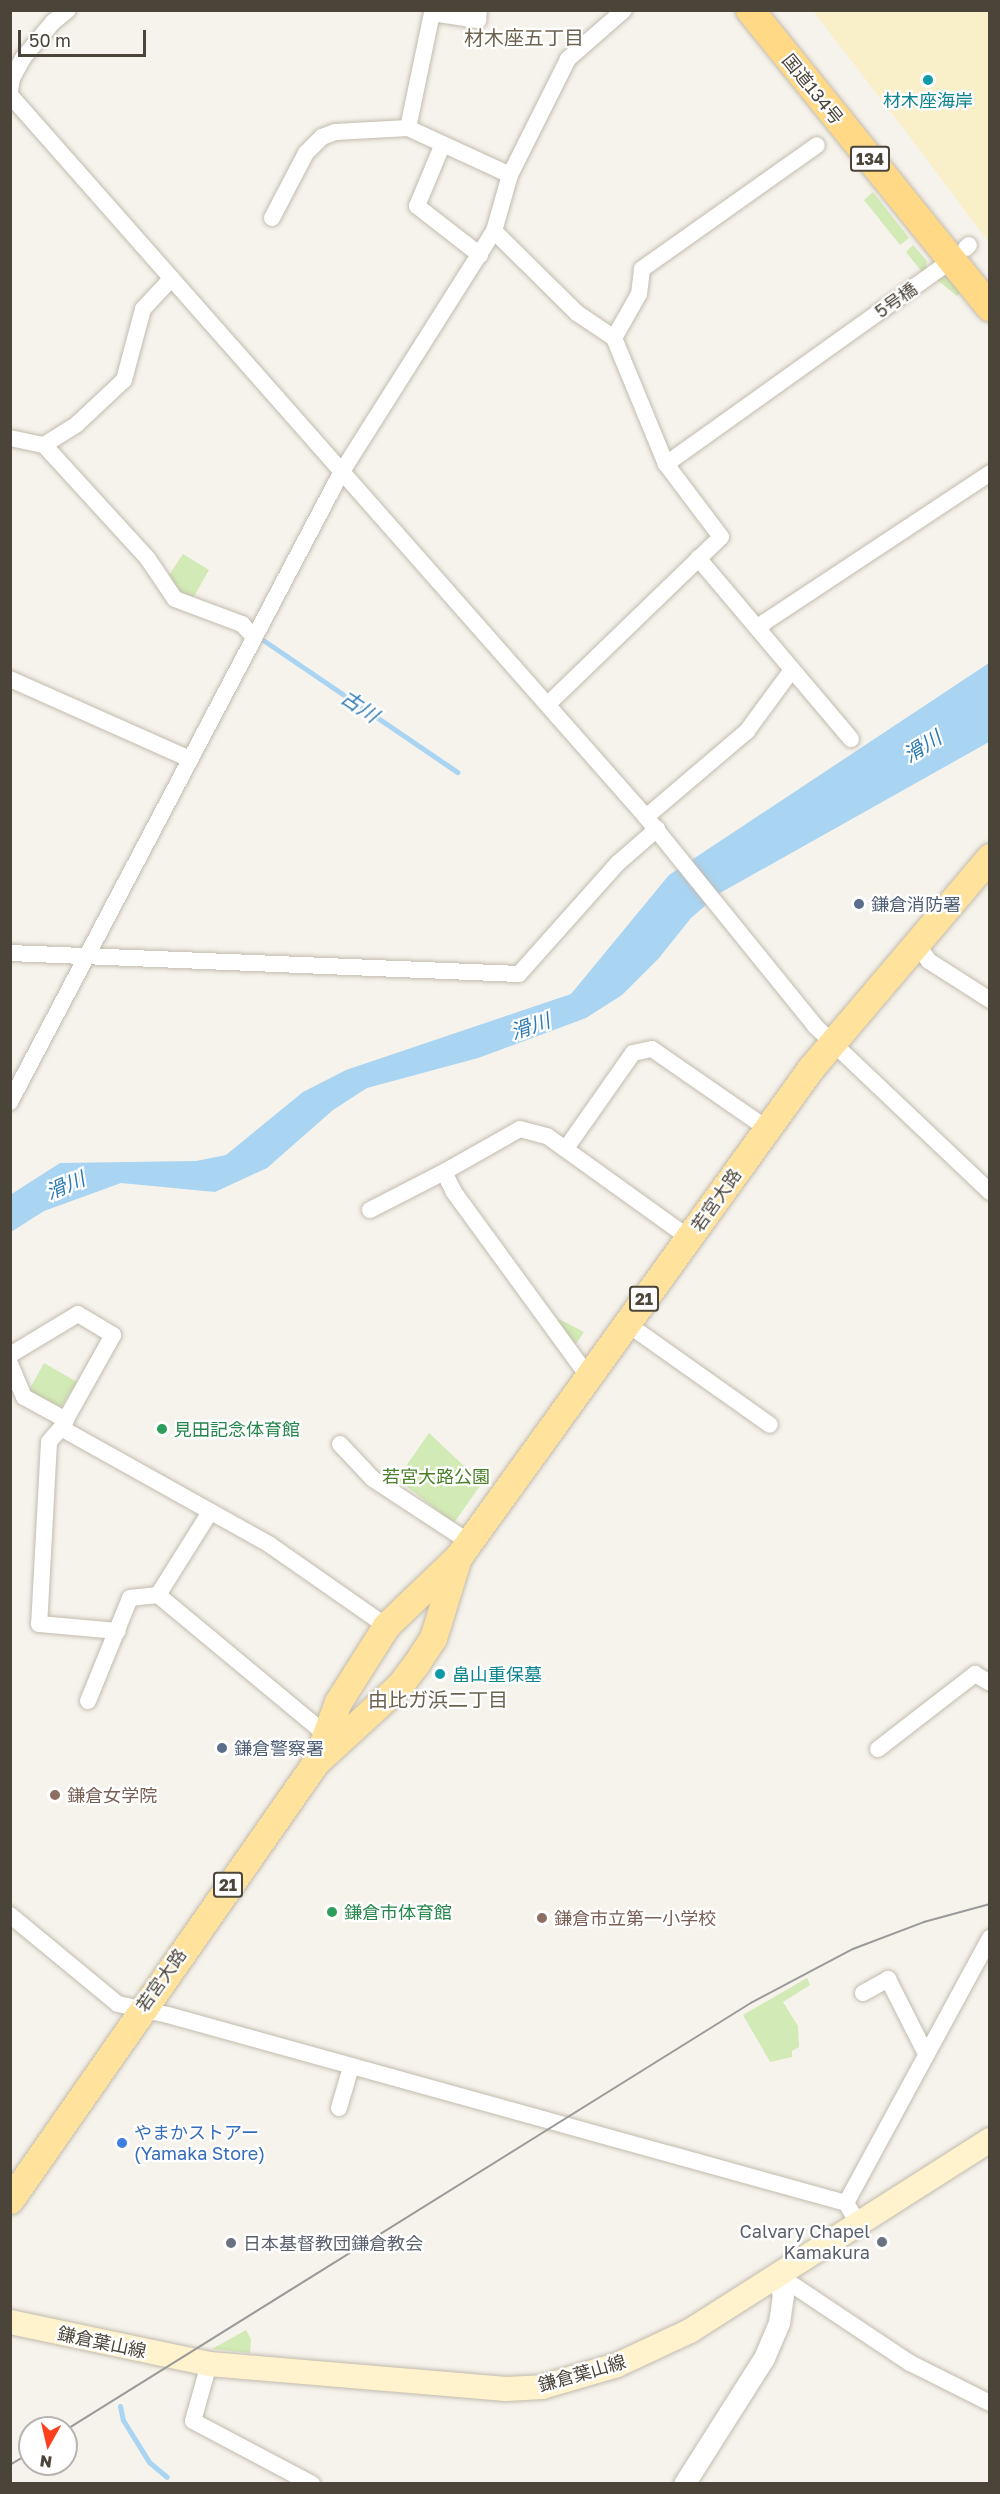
<!DOCTYPE html>
<html>
<head>
<meta charset="utf-8">
<style>
  body { margin:0 }
  #map { position:relative; width:1000px; height:2494px; overflow:hidden; background:#f6f3ec; font-family:"Golos Text","Noto Sans JP",sans-serif }
  div>[style] { position:absolute }
  .green>* { inset:0; background:#d2eab5 }
  .sand>* { inset:0; background:#f9efc9 }
  .water>* { inset:0; background:#a9d4f2 }
  .stream>* { height:5px; margin:-2.5px; padding:0 2.5px; transform-origin:2.5px; border-radius:2.5px; background:#a9d4f2 }
  .roads { filter:drop-shadow(0 0 2px #c2bbae) drop-shadow(0 0 2px #c2bbae) }
  .minor>* { height:16px; margin:-8px; padding:0 8px; transform-origin:8px; border-radius:8px; background:#fff }
  .tertiary>* { height:21px; margin:-10.5px; padding:0 10.5px; transform-origin:10.5px; border-radius:10.5px; background:#fff }
  .secondary>* { height:24px; margin:-12px; padding:0 12px; transform-origin:12px; border-radius:12px; background:#fff3cd }
  .primary>* { height:27px; margin:-13.5px; padding:0 13.5px; transform-origin:13.5px; border-radius:13.5px; background:#ffe39c }
  .trunk>* { height:28px; margin:-14px; padding:0 14px; transform-origin:14px; border-radius:14px; background:#ffd985 }
  .tram>* { height:1.5px; margin:-0.75px; padding:0 0.75px; transform-origin:0.75px; border-radius:0.75px; background:#9a9a9a }
  .dots>* { width:16px; height:16px; translate:-50% -50%; box-sizing:border-box; border:3px solid #fff; border-radius:50% }
  span { translate:-50% -50%; white-space:nowrap; text-align:center; line-height:1.15; -webkit-text-stroke:4.5px #fff; paint-order:stroke }
  .shield-label span { padding:2px 4px; background:#fff; border:2px solid; border-radius:4px; -webkit-text-stroke-width:0 }
  .shield-label { font-size:16px; color:#4b4439; font-weight:700 }
  .street-label { font-size:18px; color:#4b4439 }
  .culture-label { font-size:18px; color:#0d838f }
  .left { translate:0 -50%; text-align:left }
  .service-label { font-size:18px; color:#4e5e75 }
  .leisure-label { font-size:18px; color:#27864d }
  .park-label { font-size:18px; color:#4a7f2a }
  .education-label { font-size:18px; color:#785e54 }
  .shop-label { font-size:18px; color:#366cbe }
  .worship-label { font-size:18px; color:#5b616d }
  .right { translate:-100% -50%; text-align:right }
  .neighbourhood-label { font-size:20px; color:#6e6250 }
  .water-label { font-size:20px; color:#2e7ab2; font-style:italic }
  .frame { position:absolute; inset:0; border:12px solid #4b4439; pointer-events:none }
  .north { position:absolute; left:18px; top:2416px; width:60px; height:60px; box-sizing:border-box; background:#fff; border:2px solid #b7b4b0; border-radius:50%; rotate:188deg; font-size:16px; font-weight:700; line-height:24px; text-align:center; color:#4b4439 }
  .north::after { content:''; display:block; margin:auto; width:21px; height:27px; background:#fc3f1d; clip-path:polygon(50% 0,100% 100%,50% 72%,0 100%) }
  .scale { position:absolute; left:18px; top:30px; width:128px; height:27px; box-sizing:border-box; border:3px solid #4b4439; border-top:0; padding-left:8px; font-size:18px; line-height:21px; white-space:nowrap; color:#4b4439; -webkit-text-stroke:4px #fff; paint-order:stroke }
</style>
</head>
<body>
<div id="map">
  <div class="green">
    <i style="clip-path:polygon(873px 192px,909px 238px,900px 245px,864px 200px)"></i>
    <i style="clip-path:polygon(913px 245px,927px 261px,925px 276px,906px 252px)"></i>
    <i style="clip-path:polygon(948px 275px,962px 292px,957px 296px,936px 279px)"></i>
    <i style="clip-path:polygon(183px 554px,209px 570px,193px 598px,178px 593px,168px 577px)"></i>
    <i style="clip-path:polygon(559px 1319px,584px 1332px,573px 1348px,556px 1324px)"></i>
    <i style="clip-path:polygon(44px 1363px,77px 1382px,59px 1410px,28px 1392px)"></i>
    <i style="clip-path:polygon(429px 1433px,482px 1483px,454px 1523px,397px 1479px)"></i>
    <i style="clip-path:polygon(807px 1978px,810px 1985px,783px 2002px,798px 2026px,799px 2047px,792px 2051px,792px 2057px,770px 2062px,743px 2015px)"></i>
    <i style="clip-path:polygon(246px 2330px,251px 2339px,250px 2353px,212px 2349px)"></i>
  </div>
  <div class="sand">
    <i style="clip-path:polygon(813px 11px,989px 11px,989px 243px,920px 150px)"></i>
  </div>
  <div class="water">
    <i style="clip-path:polygon(989px 663px,989px 742px,720px 893px,691px 918px,659px 958px,622px 995px,586px 1018px,478px 1058px,367px 1088px,333px 1110px,267px 1168px,215px 1192px,121px 1183px,44px 1211px,11px 1232px,10px 1195px,60px 1163px,196px 1161px,226px 1155px,303px 1092px,346px 1070px,571px 994px,669px 875px)"></i>
  </div>
  <div class="stream">
    <i style="left:263px;top:640px;width:235px;rotate:34.2deg"></i>
    <i style="left:120px;top:2406px;width:14px;rotate:78deg"></i>
    <i style="left:123px;top:2420px;width:49px;rotate:58.2deg"></i>
    <i style="left:149px;top:2462px;width:23px;rotate:40deg"></i>
  </div>
  <div class="roads">
    <div class="minor">
      <i style="left:10px;top:92px;width:14px;rotate:-82deg"></i>
      <i style="left:12px;top:78px;width:23px;rotate:-61deg"></i>
      <i style="left:23px;top:58px;width:47px;rotate:-50.2deg"></i>
      <i style="left:53px;top:22px;width:19px;rotate:-39deg"></i>
      <i style="left:10px;top:95px;width:962px;rotate:48.62deg"></i>
      <i style="left:646px;top:817px;width:269px;rotate:51deg"></i>
      <i style="left:815px;top:1026px;width:241px;rotate:43.5deg"></i>
      <i style="left:408px;top:128px;width:117px;rotate:-78.2deg"></i>
      <i style="left:432px;top:13px;width:47px;rotate:8.7deg"></i>
      <i style="left:478px;top:20px;width:10px;rotate:-84deg"></i>
      <i style="left:442px;top:146px;width:65px;rotate:112.6deg"></i>
      <i style="left:417px;top:206px;width:80px;rotate:37.9deg"></i>
      <i style="left:272px;top:218px;width:73px;rotate:-62.4deg"></i>
      <i style="left:306px;top:153px;width:23px;rotate:-45deg"></i>
      <i style="left:322px;top:137px;width:14px;rotate:-21deg"></i>
      <i style="left:335px;top:132px;width:73px;rotate:-3.1deg"></i>
      <i style="left:408px;top:128px;width:112px;rotate:24.7deg"></i>
      <i style="left:494px;top:231px;width:117px;rotate:44.7deg"></i>
      <i style="left:577px;top:313px;width:45px;rotate:34deg"></i>
      <i style="left:614px;top:338px;width:136px;rotate:67.6deg"></i>
      <i style="left:666px;top:464px;width:91px;rotate:53deg"></i>
      <i style="left:721px;top:537px;width:240px;rotate:136deg"></i>
      <i style="left:966px;top:248px;width:4px;rotate:-45deg"></i>
      <i style="left:614px;top:338px;width:51px;rotate:-60.4deg"></i>
      <i style="left:639px;top:294px;width:25px;rotate:-83deg"></i>
      <i style="left:642px;top:269px;width:214px;rotate:-35.3deg"></i>
      <i style="left:10px;top:438px;width:35px;rotate:12deg"></i>
      <i style="left:44px;top:445px;width:154px;rotate:47.6deg"></i>
      <i style="left:148px;top:559px;width:48px;rotate:56deg"></i>
      <i style="left:175px;top:599px;width:72px;rotate:20.5deg"></i>
      <i style="left:242px;top:624px;width:16px;rotate:47deg"></i>
      <i style="left:44px;top:445px;width:39px;rotate:-32deg"></i>
      <i style="left:77px;top:424px;width:64px;rotate:-43.1deg"></i>
      <i style="left:124px;top:380px;width:73px;rotate:-75deg"></i>
      <i style="left:143px;top:309px;width:42px;rotate:-46.9deg"></i>
      <i style="left:666px;top:464px;width:338px;rotate:-35.5deg"></i>
      <i style="left:698px;top:558px;width:237px;rotate:49.8deg"></i>
      <i style="left:759px;top:630px;width:10px;rotate:-53deg"></i>
      <i style="left:765px;top:622px;width:270px;rotate:-33.5deg"></i>
      <i style="left:10px;top:679px;width:197px;rotate:24deg"></i>
      <i style="left:646px;top:817px;width:133px;rotate:-40.4deg"></i>
      <i style="left:747px;top:731px;width:74px;rotate:-53.7deg"></i>
      <i style="left:917px;top:944px;width:21px;rotate:55deg"></i>
      <i style="left:929px;top:961px;width:72px;rotate:32.6deg"></i>
      <i style="left:10px;top:953px;width:509px;rotate:2.36deg"></i>
      <i style="left:519px;top:974px;width:149px;rotate:-48.3deg"></i>
      <i style="left:618px;top:863px;width:52px;rotate:-41.1deg"></i>
      <i style="left:10px;top:1102px;width:711px;rotate:-62.25deg"></i>
      <i style="left:341px;top:473px;width:286px;rotate:-57.7deg"></i>
      <i style="left:494px;top:231px;width:58px;rotate:-74.1deg"></i>
      <i style="left:510px;top:175px;width:130px;rotate:-63.4deg"></i>
      <i style="left:568px;top:59px;width:74px;rotate:-41.2deg"></i>
      <i style="left:567px;top:1147px;width:115px;rotate:-54.9deg"></i>
      <i style="left:633px;top:1053px;width:19px;rotate:-12deg"></i>
      <i style="left:652px;top:1049px;width:139px;rotate:34.7deg"></i>
      <i style="left:370px;top:1210px;width:83px;rotate:-27.2deg"></i>
      <i style="left:626px;top:1323px;width:176px;rotate:35.3deg"></i>
      <i style="left:10px;top:1355px;width:79px;rotate:-31.1deg"></i>
      <i style="left:78px;top:1314px;width:41px;rotate:31deg"></i>
      <i style="left:113px;top:1335px;width:107px;rotate:119.2deg"></i>
      <i style="left:61px;top:1428px;width:18px;rotate:131deg"></i>
      <i style="left:49px;top:1442px;width:182px;rotate:93.1deg"></i>
      <i style="left:39px;top:1624px;width:79px;rotate:5.1deg"></i>
      <i style="left:10px;top:1364px;width:36px;rotate:67deg"></i>
      <i style="left:24px;top:1397px;width:48px;rotate:28.7deg"></i>
      <i style="left:588px;top:1376px;width:228px;rotate:-126.1deg"></i>
      <i style="left:454px;top:1192px;width:22px;rotate:-117deg"></i>
      <i style="left:444px;top:1172px;width:87px;rotate:-29.5deg"></i>
      <i style="left:520px;top:1129px;width:28px;rotate:15deg"></i>
      <i style="left:547px;top:1136px;width:175px;rotate:35.7deg"></i>
      <i style="left:61px;top:1428px;width:240px;rotate:29.2deg"></i>
      <i style="left:270px;top:1545px;width:141px;rotate:34.9deg"></i>
      <i style="left:340px;top:1444px;width:48px;rotate:46.7deg"></i>
      <i style="left:373px;top:1479px;width:115px;rotate:33.3deg"></i>
      <i style="left:158px;top:1595px;width:98px;rotate:-57.9deg"></i>
      <i style="left:88px;top:1701px;width:111px;rotate:-67.8deg"></i>
      <i style="left:130px;top:1598px;width:28px;rotate:-6deg"></i>
      <i style="left:158px;top:1595px;width:216px;rotate:39.7deg"></i>
      <i style="left:878px;top:1749px;width:123px;rotate:-37.7deg"></i>
      <i style="left:975px;top:1674px;width:17px;rotate:31deg"></i>
      <i style="left:10px;top:1915px;width:140px;rotate:39.5deg"></i>
      <i style="left:118px;top:2004px;width:51px;rotate:12.4deg"></i>
      <i style="left:168px;top:2015px;width:704px;rotate:15.5deg"></i>
      <i style="left:846px;top:2203px;width:23px;rotate:59deg"></i>
      <i style="left:863px;top:1993px;width:29px;rotate:-29deg"></i>
      <i style="left:888px;top:1979px;width:84px;rotate:63.1deg"></i>
      <i style="left:339px;top:2108px;width:43px;rotate:-73.7deg"></i>
      <i style="left:846px;top:2203px;width:302px;rotate:-61.5deg"></i>
      <i style="left:778px;top:2275px;width:159px;rotate:33.7deg"></i>
      <i style="left:910px;top:2363px;width:89px;rotate:26.6deg"></i>
      <i style="left:209px;top:2364px;width:59px;rotate:105.7deg"></i>
      <i style="left:193px;top:2421px;width:135px;rotate:27.9deg"></i>
    </div>
    <div class="tertiary">
      <i style="left:684px;top:2484px;width:149px;rotate:-57.6deg"></i>
      <i style="left:764px;top:2358px;width:38px;rotate:-67deg"></i>
      <i style="left:779px;top:2323px;width:27px;rotate:-82deg"></i>
      <i style="left:783px;top:2296px;width:22px;rotate:-103deg"></i>
    </div>
    <div class="secondary">
      <i style="left:10px;top:2322px;width:203px;rotate:11.9deg"></i>
      <i style="left:209px;top:2364px;width:298px;rotate:4.8deg"></i>
      <i style="left:506px;top:2389px;width:36px;rotate:-3deg"></i>
      <i style="left:542px;top:2387px;width:78px;rotate:-16.3deg"></i>
      <i style="left:617px;top:2365px;width:81px;rotate:-25deg"></i>
      <i style="left:690px;top:2331px;width:356px;rotate:-32.5deg"></i>
    </div>
    <div class="primary">
      <i style="left:316px;top:1762px;width:64px;rotate:-69.9deg"></i>
      <i style="left:338px;top:1702px;width:90px;rotate:-57.7deg"></i>
      <i style="left:386px;top:1626px;width:101px;rotate:-43.8deg"></i>
      <i style="left:459px;top:1556px;width:602px;rotate:-54.2deg"></i>
      <i style="left:811px;top:1068px;width:277px;rotate:-49.7deg"></i>
      <i style="left:10px;top:2200px;width:534px;rotate:-55.06deg"></i>
      <i style="left:316px;top:1762px;width:114px;rotate:-42.5deg"></i>
      <i style="left:400px;top:1685px;width:26px;rotate:-53deg"></i>
      <i style="left:416px;top:1664px;width:31px;rotate:-57deg"></i>
      <i style="left:433px;top:1638px;width:85px;rotate:-72.8deg"></i>
    </div>
    <div class="trunk">
      <i style="left:750px;top:10px;width:382px;rotate:51.1deg"></i>
    </div>
  </div>
  <div class="tram">
    <i style="left:66px;top:2430px;width:807px;rotate:-31.94deg"></i>
    <i style="left:751px;top:2003px;width:115px;rotate:-27.9deg"></i>
    <i style="left:853px;top:1949px;width:76px;rotate:-20.8deg"></i>
    <i style="left:924px;top:1922px;width:68px;rotate:-15.3deg"></i>
    <i style="left:10px;top:2465px;width:23px;rotate:-31deg"></i>
  </div>
  <div class="dots">
    <i style="left:928px;top:80px;background:#0f9aa8"></i>
    <i style="left:859px;top:904px;background:#5c6f8a"></i>
    <i style="left:162px;top:1429px;background:#2e9e5b"></i>
    <i style="left:440px;top:1674px;background:#0f9aa8"></i>
    <i style="left:222px;top:1748px;background:#5c6f8a"></i>
    <i style="left:55px;top:1795px;background:#8d6e63"></i>
    <i style="left:332px;top:1912px;background:#2e9e5b"></i>
    <i style="left:542px;top:1918px;background:#8d6e63"></i>
    <i style="left:122px;top:2143px;background:#3f7fe0"></i>
    <i style="left:882px;top:2242px;background:#6b7280"></i>
    <i style="left:231px;top:2243px;background:#6b7280"></i>
  </div>
  <div class="shield-label">
    <span style="left:870px;top:159px">134</span>
    <span style="left:644px;top:1299px">21</span>
    <span style="left:228px;top:1885px">21</span>
  </div>
  <div class="street-label">
    <span style="left:813px;top:89px;rotate:51deg">国道134号</span>
    <span style="left:896px;top:300px;rotate:-35deg">5号橋</span>
    <span style="left:716px;top:1200px;rotate:-55deg">若宮大路</span>
    <span style="left:161px;top:1980px;rotate:-55deg">若宮大路</span>
    <span style="left:102px;top:2342px;rotate:12deg">鎌倉葉山線</span>
    <span style="left:582px;top:2373px;rotate:-16deg">鎌倉葉山線</span>
  </div>
  <div class="culture-label">
    <span style="left:928px;top:100px">材木座海岸</span>
    <span class="left" style="left:452px;top:1674px">畠山重保墓</span>
  </div>
  <div class="service-label">
    <span class="left" style="left:871px;top:904px">鎌倉消防署</span>
    <span class="left" style="left:234px;top:1748px">鎌倉警察署</span>
  </div>
  <div class="leisure-label">
    <span class="left" style="left:174px;top:1429px">見田記念体育館</span>
    <span class="left" style="left:344px;top:1912px">鎌倉市体育館</span>
  </div>
  <div class="park-label">
    <span style="left:436px;top:1476px">若宮大路公園</span>
  </div>
  <div class="education-label">
    <span class="left" style="left:67px;top:1795px">鎌倉女学院</span>
    <span class="left" style="left:554px;top:1918px">鎌倉市立第一小学校</span>
  </div>
  <div class="shop-label">
    <span class="left" style="left:134px;top:2143px">やまかストアー<br>(Yamaka Store)</span>
  </div>
  <div class="worship-label">
    <span class="right" style="left:870px;top:2242px">Calvary Chapel<br>Kamakura</span>
    <span class="left" style="left:243px;top:2243px">日本基督教団鎌倉教会</span>
  </div>
  <div class="neighbourhood-label">
    <span style="left:524px;top:37px">材木座五丁目</span>
    <span style="left:438px;top:1699px">由比ガ浜二丁目</span>
  </div>
  <div class="water-label">
    <span style="left:360px;top:706px;rotate:34deg">古川</span>
    <span style="left:922px;top:746px;rotate:-32deg">滑川</span>
    <span style="left:530px;top:1026px;rotate:-19deg">滑川</span>
    <span style="left:65px;top:1185px;rotate:-23deg">滑川</span>
  </div>
  <div class="frame"></div>
  <div class="north">N</div>
  <div class="scale">50 m</div>
</div>
</body>
</html>
